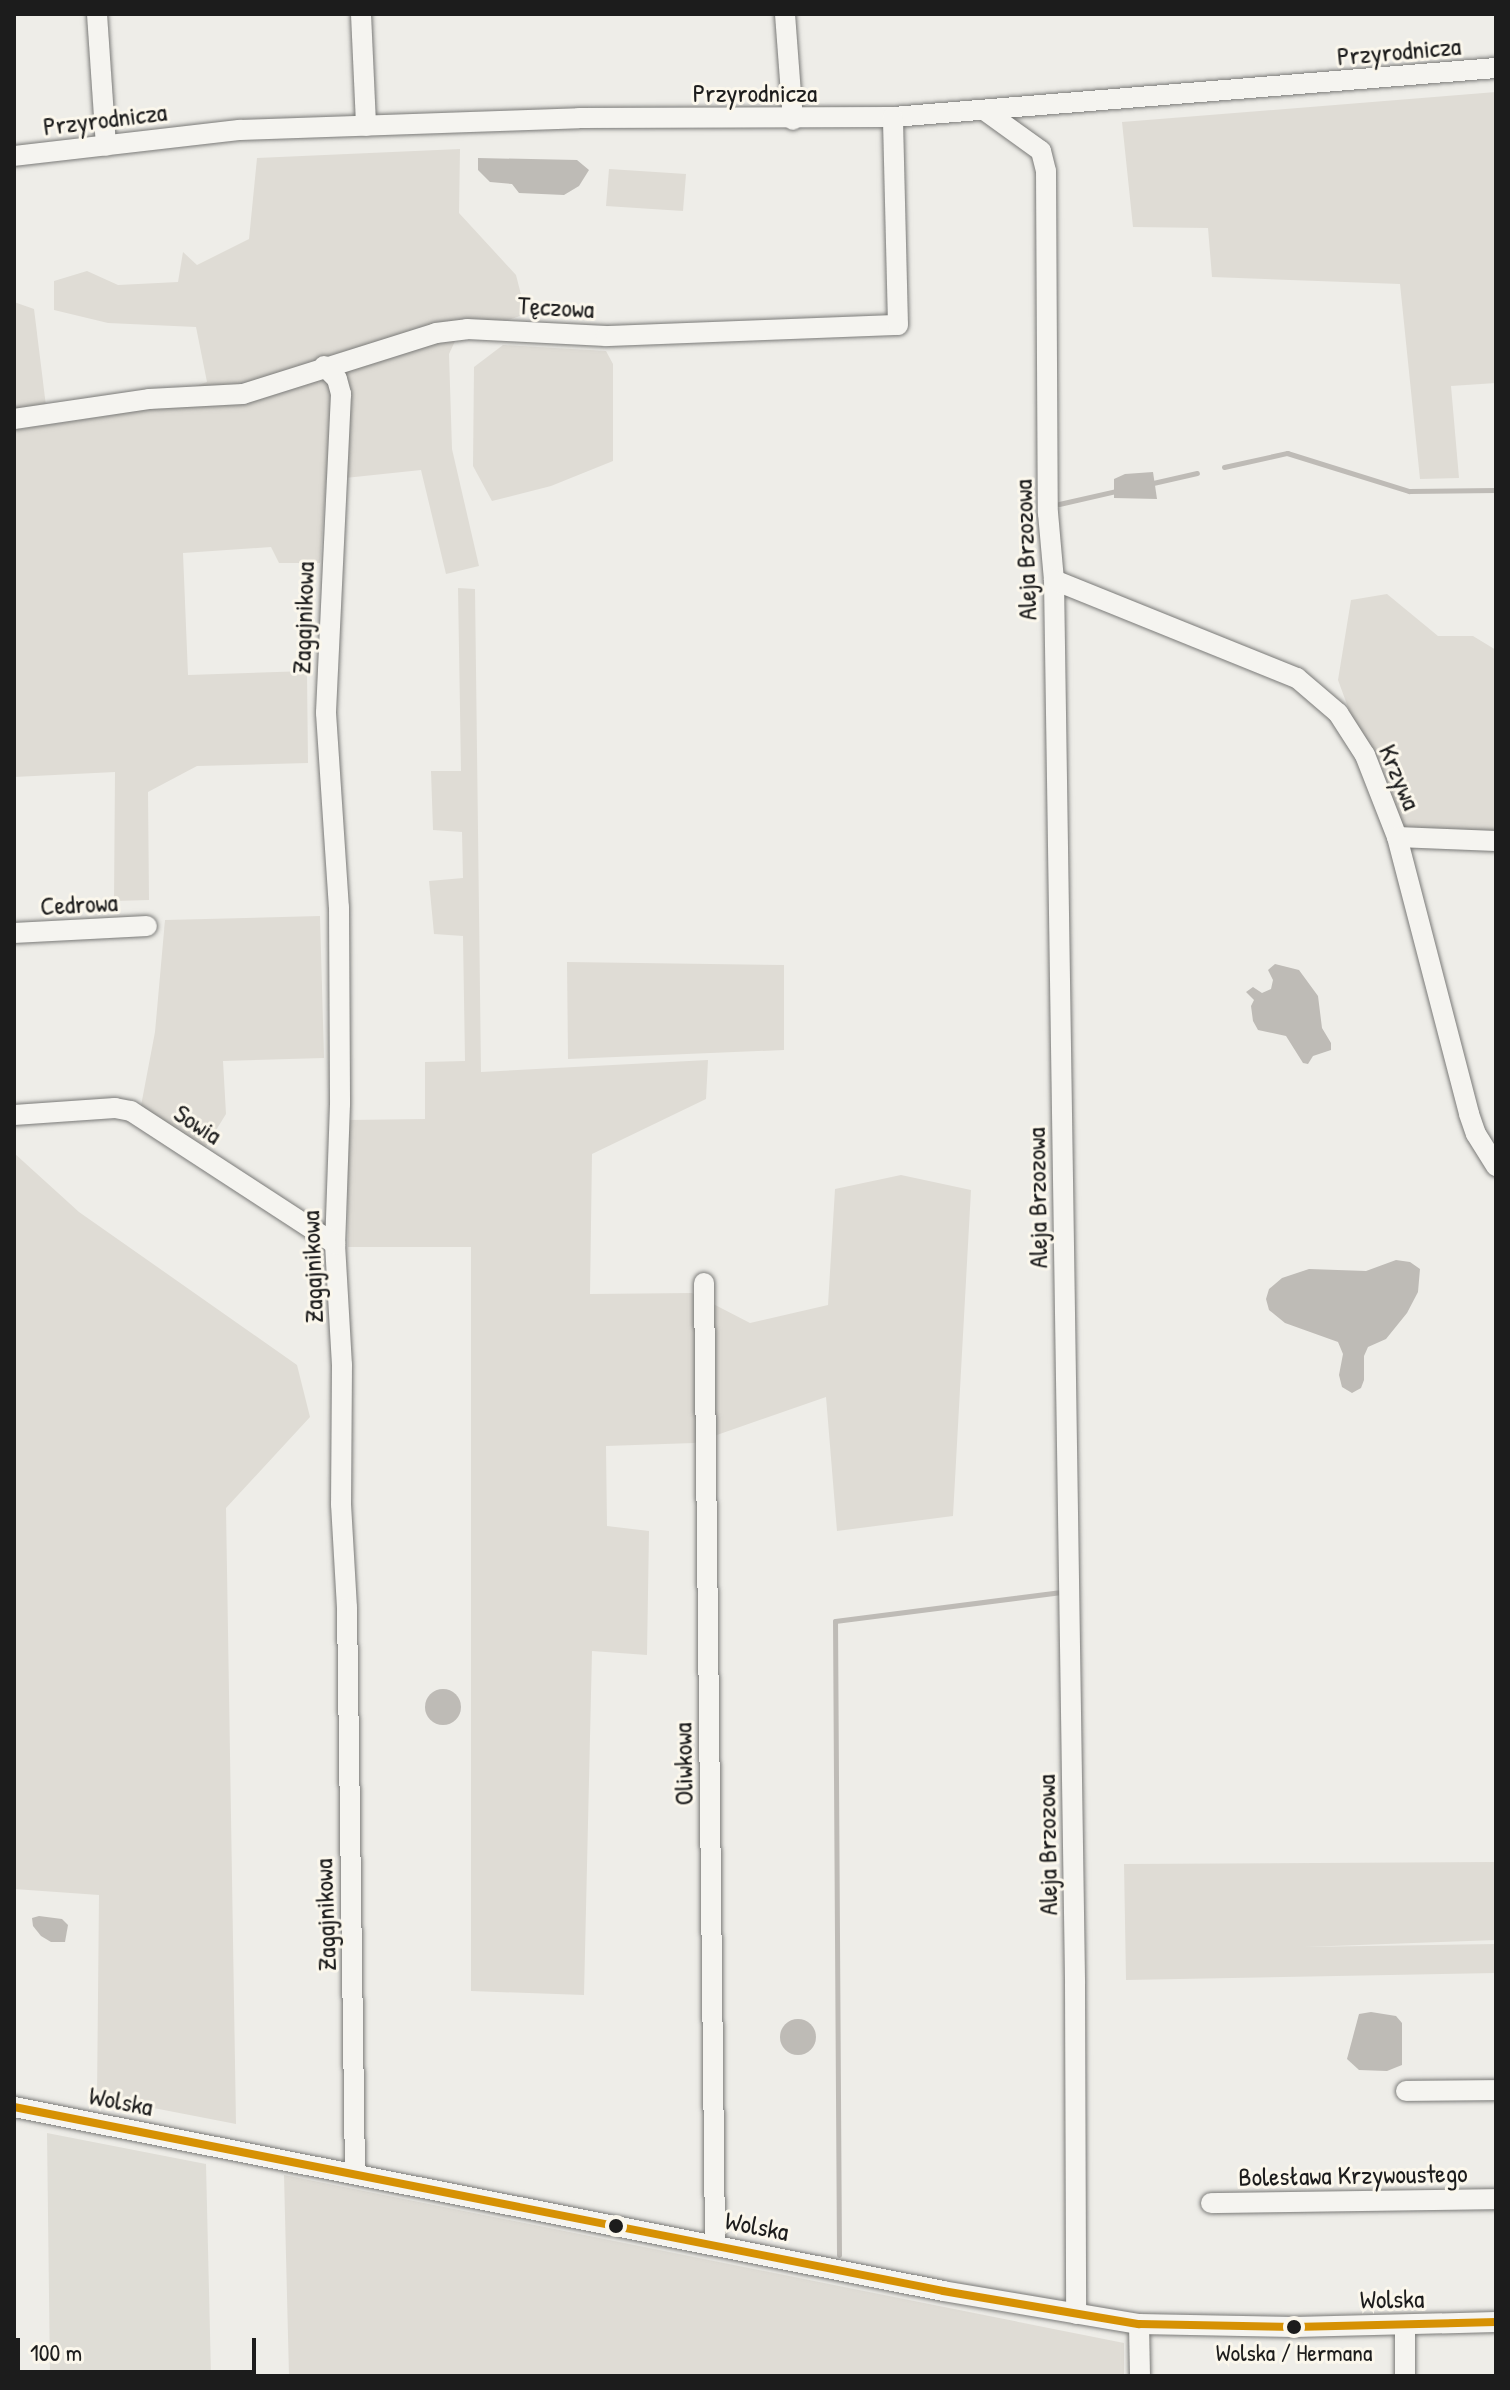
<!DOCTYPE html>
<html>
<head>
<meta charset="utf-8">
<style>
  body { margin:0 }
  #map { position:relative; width:1510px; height:2390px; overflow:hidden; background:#eeede8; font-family:"Patrick Hand",sans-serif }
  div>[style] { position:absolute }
  .built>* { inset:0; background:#dfddd6 }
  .green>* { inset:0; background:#dfdcd5 }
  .water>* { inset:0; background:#bebbb6 }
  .round { border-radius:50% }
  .stream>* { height:5px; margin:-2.5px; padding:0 2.5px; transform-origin:2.5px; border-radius:2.5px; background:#bebbb6 }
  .roads { filter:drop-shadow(0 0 2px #7a7a78) drop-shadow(0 0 2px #7a7a78) }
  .minor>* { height:20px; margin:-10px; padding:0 10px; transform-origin:10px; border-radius:10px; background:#f5f4f0 }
  .bus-1>* { height:8px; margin:-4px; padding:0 4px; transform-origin:4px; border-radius:4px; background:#d69104 }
  .dots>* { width:22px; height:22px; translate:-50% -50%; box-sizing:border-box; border:4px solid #fbf7ec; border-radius:50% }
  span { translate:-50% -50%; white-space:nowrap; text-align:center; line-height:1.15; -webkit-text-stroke:6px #fbf7ec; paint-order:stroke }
  .bus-label { font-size:24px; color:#1c1c1c }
  .street-label { font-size:26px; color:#1c1c1c }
  .frame { position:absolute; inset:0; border:16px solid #1c1c1c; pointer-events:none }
  .scale { position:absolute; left:16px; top:2338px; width:240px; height:36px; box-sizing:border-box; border:4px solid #1c1c1c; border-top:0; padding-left:10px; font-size:24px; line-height:28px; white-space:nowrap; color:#1c1c1c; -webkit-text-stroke:6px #fbf7ec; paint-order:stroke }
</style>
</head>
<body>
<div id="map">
  <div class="built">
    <i style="clip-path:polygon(47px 2133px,206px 2164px,211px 2376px,50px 2376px)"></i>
  </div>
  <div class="green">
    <i style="clip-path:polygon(1496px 92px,1496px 383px,1451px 386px,1459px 478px,1420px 479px,1400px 284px,1212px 277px,1208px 228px,1133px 227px,1122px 122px)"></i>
    <i style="clip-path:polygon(460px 149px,459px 213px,516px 275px,526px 314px,457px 337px,449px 354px,452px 449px,479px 566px,446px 574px,421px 470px,326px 480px,320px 563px,279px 563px,271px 547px,183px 553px,188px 675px,307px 671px,308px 763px,197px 766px,148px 792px,149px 900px,114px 901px,115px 772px,14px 777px,14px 430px,113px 415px,207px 382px,196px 327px,108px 323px,54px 310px,54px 281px,87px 271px,118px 285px,178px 282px,183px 252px,197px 265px,249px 239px,257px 158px)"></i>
    <i style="clip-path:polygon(609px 169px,686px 174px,683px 211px,606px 206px)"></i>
    <i style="clip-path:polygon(14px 302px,34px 309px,46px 406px,14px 410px)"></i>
    <i style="clip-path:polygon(503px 345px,606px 351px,613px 364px,613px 461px,551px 486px,492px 501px,473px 466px,474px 367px)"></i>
    <i style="clip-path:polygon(458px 588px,475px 589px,481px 1072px,708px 1060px,706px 1099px,592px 1154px,590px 1294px,692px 1293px,750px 1323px,828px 1305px,835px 1189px,901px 1175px,971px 1190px,953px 1516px,837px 1531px,826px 1397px,694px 1443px,606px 1446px,607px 1526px,649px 1531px,647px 1655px,592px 1651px,584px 1995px,471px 1991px,471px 1247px,348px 1247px,347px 1120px,425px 1119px,425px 1062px,465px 1061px,463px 936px,434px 934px,429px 881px,463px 878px,462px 832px,433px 830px,431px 771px,461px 771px)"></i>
    <i style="clip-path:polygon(1387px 594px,1438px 636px,1473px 636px,1496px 650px,1496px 831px,1392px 827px,1338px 680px,1351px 600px)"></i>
    <i style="clip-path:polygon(320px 916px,324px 1058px,223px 1061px,226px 1114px,205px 1148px,140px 1111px,155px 1032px,165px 920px)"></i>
    <i style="clip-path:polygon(567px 962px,784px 965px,784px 1050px,568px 1059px)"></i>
    <i style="clip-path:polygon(14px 1153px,79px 1212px,297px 1365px,310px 1417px,226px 1508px,236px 2124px,97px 2097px,99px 1895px,14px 1889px)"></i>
    <i style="clip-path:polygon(1496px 1862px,1496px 1940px,1304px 1947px,1496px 1944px,1496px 1973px,1126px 1980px,1124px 1864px)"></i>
    <i style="clip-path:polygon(284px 2175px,1124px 2343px,1124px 2376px,289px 2376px)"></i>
  </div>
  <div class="water">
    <i style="clip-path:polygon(478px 158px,577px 160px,589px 170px,579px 186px,564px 195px,519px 193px,512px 184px,490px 182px,478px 170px)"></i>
    <i style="clip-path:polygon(1153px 472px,1157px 499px,1114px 498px,1114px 479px,1125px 474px)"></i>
    <i style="clip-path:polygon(1275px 964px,1299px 970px,1318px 996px,1322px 1028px,1331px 1043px,1331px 1050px,1313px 1056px,1308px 1064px,1303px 1063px,1286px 1036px,1258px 1030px,1253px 1021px,1251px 1006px,1254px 1000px,1246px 992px,1253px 987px,1262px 993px,1271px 989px,1273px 980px,1268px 970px)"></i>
    <i style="clip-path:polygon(1396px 1260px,1410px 1262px,1420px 1269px,1418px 1292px,1407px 1313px,1386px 1339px,1368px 1347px,1364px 1356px,1364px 1380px,1361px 1388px,1352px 1393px,1342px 1387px,1339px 1375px,1343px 1354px,1338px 1342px,1285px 1323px,1269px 1310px,1266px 1299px,1269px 1289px,1282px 1278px,1309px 1269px,1366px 1271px)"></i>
    <i class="round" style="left:425px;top:1689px;width:36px;height:36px"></i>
    <i style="clip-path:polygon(39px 1916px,62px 1919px,68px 1925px,65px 1942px,51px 1942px,41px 1936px,33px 1926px,32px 1918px)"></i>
    <i style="clip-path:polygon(1371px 2012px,1396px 2016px,1402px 2023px,1402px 2065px,1387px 2071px,1359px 2070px,1347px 2059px,1359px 2014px)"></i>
    <i class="round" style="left:780px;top:2019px;width:36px;height:36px"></i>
  </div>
  <div class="stream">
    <i style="left:1224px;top:467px;width:65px;rotate:-12.5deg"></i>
    <i style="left:1287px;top:453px;width:128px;rotate:17.3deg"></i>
    <i style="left:1409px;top:491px;width:87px;rotate:-0.7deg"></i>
    <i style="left:1153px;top:483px;width:45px;rotate:-12.8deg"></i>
    <i style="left:1059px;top:504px;width:58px;rotate:-12.8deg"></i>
    <i style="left:839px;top:2255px;width:634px;rotate:-90.36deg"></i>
    <i style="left:835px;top:1621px;width:228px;rotate:-7.3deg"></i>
  </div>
  <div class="roads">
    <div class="minor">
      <i style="left:97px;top:14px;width:132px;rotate:86.1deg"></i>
      <i style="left:361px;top:14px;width:112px;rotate:87.4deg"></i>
      <i style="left:785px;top:14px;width:106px;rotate:85.7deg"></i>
      <i style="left:984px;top:110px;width:70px;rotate:35.7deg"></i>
      <i style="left:1041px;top:151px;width:21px;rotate:76deg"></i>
      <i style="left:1046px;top:171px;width:342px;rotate:89.7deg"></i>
      <i style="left:1048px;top:513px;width:67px;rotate:84.9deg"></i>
      <i style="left:1054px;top:580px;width:1404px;rotate:89.14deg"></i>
      <i style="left:1075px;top:1984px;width:330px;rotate:89.8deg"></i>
      <i style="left:14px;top:156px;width:227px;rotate:-6.6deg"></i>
      <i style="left:240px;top:130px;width:339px;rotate:-2deg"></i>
      <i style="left:579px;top:118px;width:314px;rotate:-0.2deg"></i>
      <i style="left:893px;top:117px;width:605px;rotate:-4.65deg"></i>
      <i style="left:324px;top:366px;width:18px;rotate:45deg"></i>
      <i style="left:337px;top:379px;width:16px;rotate:75deg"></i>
      <i style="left:341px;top:394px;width:319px;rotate:92.7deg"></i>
      <i style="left:326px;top:713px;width:194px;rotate:86.2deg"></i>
      <i style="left:339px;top:907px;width:197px;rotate:89.7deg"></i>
      <i style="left:340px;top:1104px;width:140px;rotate:92deg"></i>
      <i style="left:335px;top:1244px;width:121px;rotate:86.7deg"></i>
      <i style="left:342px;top:1365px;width:139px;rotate:90.4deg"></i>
      <i style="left:341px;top:1504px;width:104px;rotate:86.7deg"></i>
      <i style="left:347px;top:1608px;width:565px;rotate:89.19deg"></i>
      <i style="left:14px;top:419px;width:136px;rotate:-8.4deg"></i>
      <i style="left:149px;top:399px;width:94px;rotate:-3deg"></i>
      <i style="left:243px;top:394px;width:202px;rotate:-17.5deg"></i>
      <i style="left:436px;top:333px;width:31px;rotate:-7deg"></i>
      <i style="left:467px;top:329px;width:139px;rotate:2.9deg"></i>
      <i style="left:606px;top:336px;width:292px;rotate:-2.2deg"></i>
      <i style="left:898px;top:325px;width:208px;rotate:-91.4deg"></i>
      <i style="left:1054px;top:580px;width:262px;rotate:22deg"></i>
      <i style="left:1297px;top:678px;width:54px;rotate:40.5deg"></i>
      <i style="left:1338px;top:713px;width:50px;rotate:57.3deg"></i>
      <i style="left:1365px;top:755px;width:88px;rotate:68.7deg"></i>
      <i style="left:1397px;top:837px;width:286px;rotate:75.4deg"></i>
      <i style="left:1469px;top:1114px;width:21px;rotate:71deg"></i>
      <i style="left:1476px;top:1134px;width:38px;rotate:58deg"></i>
      <i style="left:1397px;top:837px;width:99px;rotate:2.3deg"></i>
      <i style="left:14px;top:933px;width:133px;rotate:-3deg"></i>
      <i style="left:14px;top:1115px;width:101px;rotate:-4deg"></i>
      <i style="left:115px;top:1108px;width:16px;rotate:11deg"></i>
      <i style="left:131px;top:1111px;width:244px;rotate:33.1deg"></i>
      <i style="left:704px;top:1283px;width:961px;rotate:89.34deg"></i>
      <i style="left:1406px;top:2091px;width:90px;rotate:-0.6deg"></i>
      <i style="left:14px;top:2107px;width:947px;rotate:11.2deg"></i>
      <i style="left:943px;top:2291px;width:199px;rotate:9.6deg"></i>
      <i style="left:1139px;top:2324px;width:155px;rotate:1.1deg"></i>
      <i style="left:1294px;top:2327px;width:202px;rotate:-1.4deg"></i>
      <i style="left:1211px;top:2203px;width:285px;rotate:-0.8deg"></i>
      <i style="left:1139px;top:2324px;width:52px;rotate:88.9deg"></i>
      <i style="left:1405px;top:2325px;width:51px;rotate:90deg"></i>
    </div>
  </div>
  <div class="bus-1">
    <i style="left:14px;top:2107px;width:947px;rotate:11.2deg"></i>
    <i style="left:943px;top:2291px;width:199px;rotate:9.6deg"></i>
    <i style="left:1139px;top:2324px;width:155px;rotate:1.1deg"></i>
    <i style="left:1294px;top:2327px;width:202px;rotate:-1.4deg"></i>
  </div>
  <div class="dots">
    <i style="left:616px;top:2226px;background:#1c1c1c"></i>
    <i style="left:1294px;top:2327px;background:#1c1c1c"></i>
  </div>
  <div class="bus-label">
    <span style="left:1294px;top:2353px">Wolska / Hermana</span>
  </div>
  <div class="street-label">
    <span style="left:1399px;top:51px;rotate:-5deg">Przyrodnicza</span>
    <span style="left:755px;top:93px">Przyrodnicza</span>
    <span style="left:105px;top:119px;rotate:-7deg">Przyrodnicza</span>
    <span style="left:556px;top:307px;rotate:3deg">Tęczowa</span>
    <span style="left:1025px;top:550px;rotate:-92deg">Aleja Brzozowa</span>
    <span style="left:303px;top:618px;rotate:-88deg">Zagajnikowa</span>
    <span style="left:1400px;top:777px;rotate:67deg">Krzywa</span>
    <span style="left:79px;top:904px;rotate:-3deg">Cedrowa</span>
    <span style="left:198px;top:1124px;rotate:33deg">Sowia</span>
    <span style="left:1037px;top:1198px;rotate:-91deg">Aleja Brzozowa</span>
    <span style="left:312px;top:1267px;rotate:-92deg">Zagajnikowa</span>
    <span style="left:683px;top:1764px;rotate:-91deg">Oliwkowa</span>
    <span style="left:1047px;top:1845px;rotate:-91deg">Aleja Brzozowa</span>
    <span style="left:325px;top:1915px;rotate:-92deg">Zagajnikowa</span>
    <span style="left:121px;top:2101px;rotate:11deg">Wolska</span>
    <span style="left:1353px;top:2175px;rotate:-1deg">Bolesława Krzywoustego</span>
    <span style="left:757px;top:2226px;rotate:11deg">Wolska</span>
    <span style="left:1392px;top:2299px;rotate:-1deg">Wolska</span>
  </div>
  <div class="frame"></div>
  <div class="scale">100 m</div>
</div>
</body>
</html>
